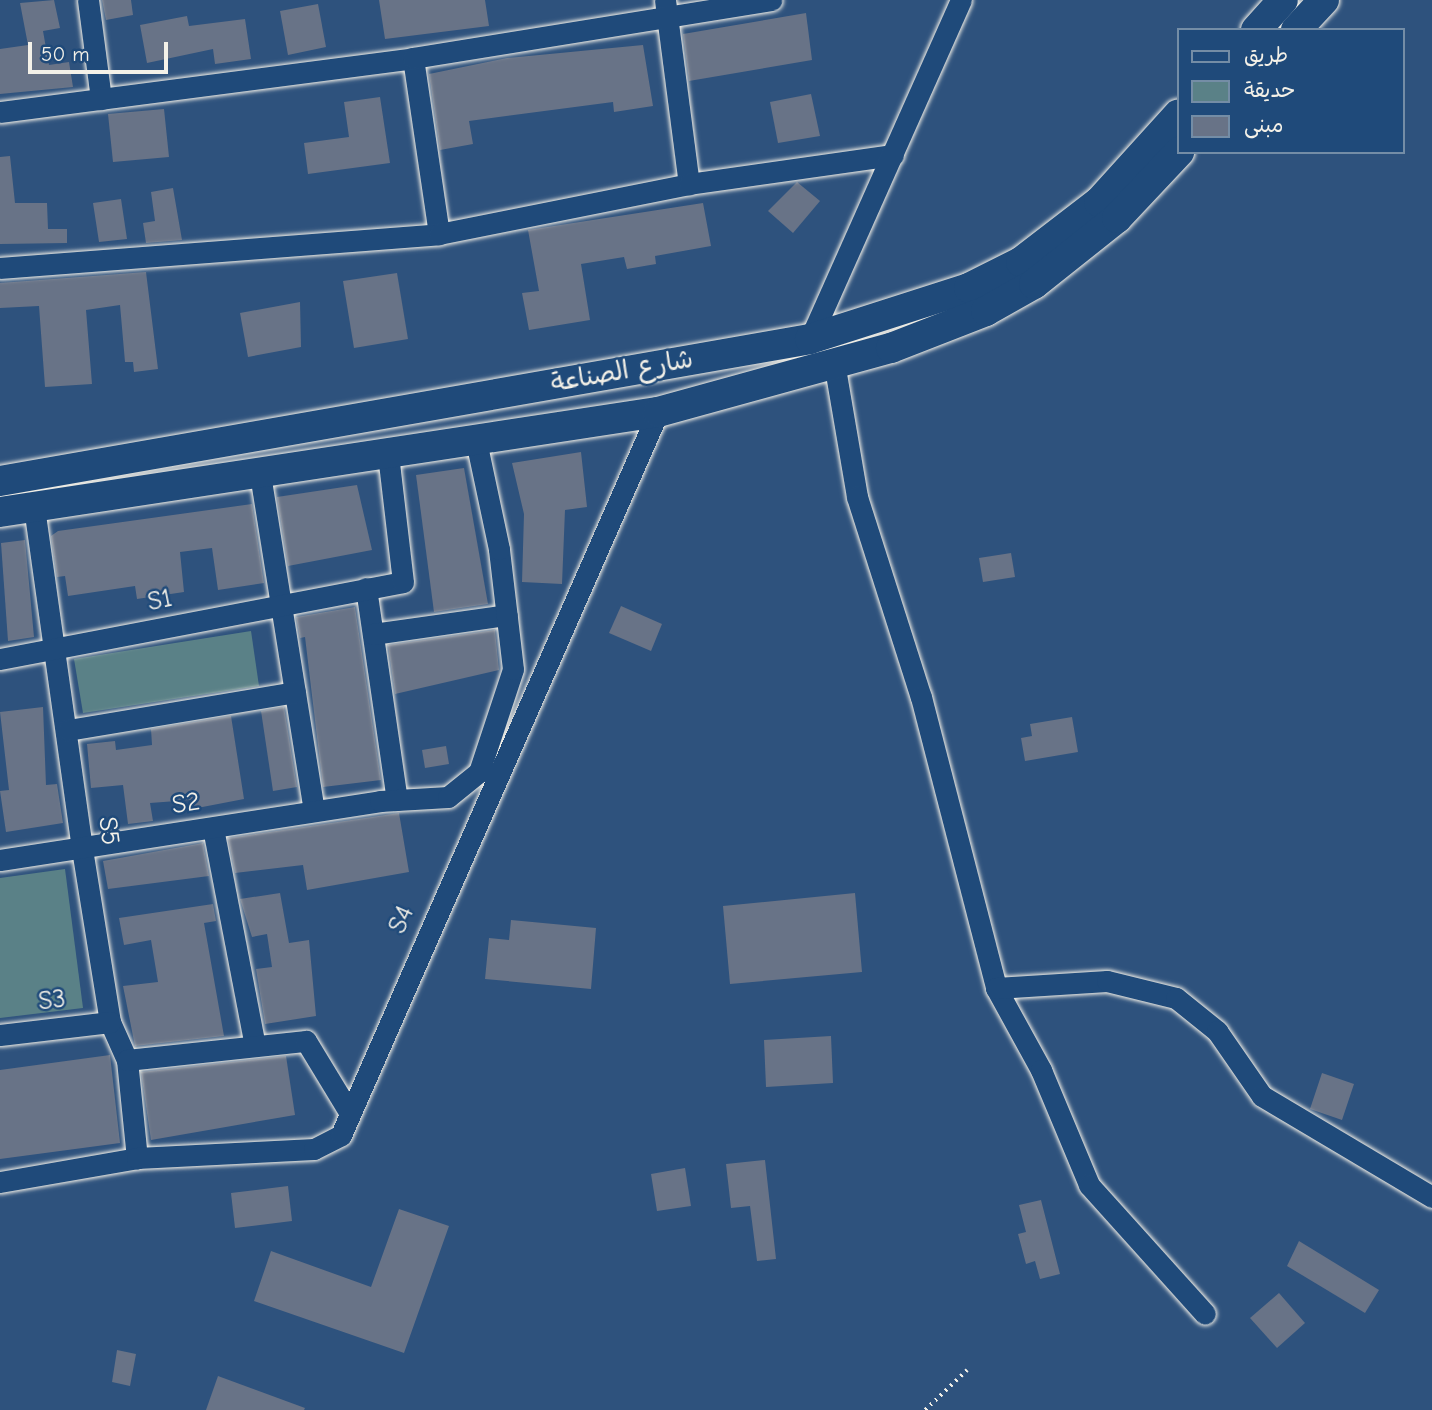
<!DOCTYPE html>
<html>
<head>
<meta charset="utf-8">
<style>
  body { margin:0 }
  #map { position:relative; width:1432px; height:1410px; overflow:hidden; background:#2e527d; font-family:"Comic Neue","Playpen Sans Arabic",sans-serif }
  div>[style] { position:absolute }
  .green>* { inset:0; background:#5a8187 }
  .building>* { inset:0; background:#687387 }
  .path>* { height:3.5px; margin-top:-1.75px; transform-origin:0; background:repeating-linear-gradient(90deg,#f4f1e8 0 2px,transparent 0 7px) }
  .roads { filter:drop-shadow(0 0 2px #f4f1e8) drop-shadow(0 0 2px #f4f1e8) }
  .street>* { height:21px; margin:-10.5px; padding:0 10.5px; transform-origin:10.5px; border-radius:10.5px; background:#1f4a7a }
  .secondary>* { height:30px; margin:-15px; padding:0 15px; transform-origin:15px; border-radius:15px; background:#1f4a7a }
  span { translate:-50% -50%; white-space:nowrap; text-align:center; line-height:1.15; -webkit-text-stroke:5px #1f4a7a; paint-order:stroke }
  .street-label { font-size:26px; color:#f4f1e8 }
  .legend { position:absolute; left:1177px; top:28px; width:228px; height:126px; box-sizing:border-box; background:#1f4a7a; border:2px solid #748da6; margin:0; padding:9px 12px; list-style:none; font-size:21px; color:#f4f1e8 }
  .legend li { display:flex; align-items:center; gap:14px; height:35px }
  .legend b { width:35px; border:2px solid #748da6 }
  .scale { position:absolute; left:28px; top:42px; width:140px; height:32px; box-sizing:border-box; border:4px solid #f4f1e8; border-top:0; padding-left:9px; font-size:21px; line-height:24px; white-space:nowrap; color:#f4f1e8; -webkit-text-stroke:5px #1f4a7a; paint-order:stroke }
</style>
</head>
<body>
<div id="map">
  <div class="green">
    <i style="clip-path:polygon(251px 631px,259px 686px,83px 713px,74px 659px)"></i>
    <i style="clip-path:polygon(65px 869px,83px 1008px,0 1018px,0 878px)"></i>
  </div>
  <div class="building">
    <i style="clip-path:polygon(54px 0,60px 28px,43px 31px,49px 65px,69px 62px,73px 87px,0 94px,0 49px,28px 45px,20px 3px)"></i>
    <i style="clip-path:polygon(102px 0,131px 0,133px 15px,106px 20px)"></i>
    <i style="clip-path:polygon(379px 0,485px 0,489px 26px,385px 39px)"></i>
    <i style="clip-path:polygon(318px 4px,326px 47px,288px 55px,280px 11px)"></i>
    <i style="clip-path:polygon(806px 13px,812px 60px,689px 81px,683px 34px)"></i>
    <i style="clip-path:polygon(187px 16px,189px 26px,245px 19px,251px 59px,215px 64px,213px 49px,147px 63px,140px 25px)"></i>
    <i style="clip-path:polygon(643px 45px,653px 106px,614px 112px,613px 102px,469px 121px,473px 144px,440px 150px,429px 74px,507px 58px)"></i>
    <i style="clip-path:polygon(811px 94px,820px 136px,778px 143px,770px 102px)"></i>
    <i style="clip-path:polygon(380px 97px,390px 163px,308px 174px,304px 143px,349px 137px,344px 102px)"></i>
    <i style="clip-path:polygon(164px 109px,169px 157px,113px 162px,108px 114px)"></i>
    <i style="clip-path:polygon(10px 156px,15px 203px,47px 203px,48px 229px,67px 229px,67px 243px,0 244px,0 157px)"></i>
    <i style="clip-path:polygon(797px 182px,820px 201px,793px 233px,768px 211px)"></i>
    <i style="clip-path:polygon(173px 188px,182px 240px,146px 243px,143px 223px,155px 221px,151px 192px)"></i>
    <i style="clip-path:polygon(121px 199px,127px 239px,99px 242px,93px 203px)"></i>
    <i style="clip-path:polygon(703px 203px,711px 246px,655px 256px,656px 264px,627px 269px,624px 257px,581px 264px,590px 320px,529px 330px,522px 293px,539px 291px,528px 230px)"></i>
    <i style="clip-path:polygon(146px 272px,158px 369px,134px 372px,133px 362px,125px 362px,120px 305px,86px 310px,92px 384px,45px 387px,39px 306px,0 308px,0 283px)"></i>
    <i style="clip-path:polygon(397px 273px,408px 339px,354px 348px,343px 281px)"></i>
    <i style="clip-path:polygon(300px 302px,301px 347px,248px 357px,240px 313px)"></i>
    <i style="clip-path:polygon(581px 452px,587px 507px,565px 510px,562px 584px,522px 582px,524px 514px,512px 463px)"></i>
    <i style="clip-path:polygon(464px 468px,488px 604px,434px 612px,416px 475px)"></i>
    <i style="clip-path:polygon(357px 485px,372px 550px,288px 566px,277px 497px)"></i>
    <i style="clip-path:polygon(252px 504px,264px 583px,218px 590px,212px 548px,180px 552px,184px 592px,137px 599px,135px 586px,68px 596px,65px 576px,57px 577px,51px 536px,58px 531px)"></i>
    <i style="clip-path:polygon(25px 540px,34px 637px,8px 641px,1px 543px)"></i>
    <i style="clip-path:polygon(1011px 553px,1015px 577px,983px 582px,979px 558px)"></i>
    <i style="clip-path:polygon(621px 606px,662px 624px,651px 651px,609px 633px)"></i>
    <i style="clip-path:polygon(355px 607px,381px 780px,323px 787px,305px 637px,300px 638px,296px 617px)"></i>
    <i style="clip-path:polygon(495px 630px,499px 670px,395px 694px,388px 645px)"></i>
    <i style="clip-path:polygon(43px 707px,46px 785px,57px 784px,63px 823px,6px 832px,0 791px,9px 790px,0 712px)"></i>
    <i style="clip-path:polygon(284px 707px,297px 787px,273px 791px,261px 711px)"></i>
    <i style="clip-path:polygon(231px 716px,244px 799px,192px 809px,190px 800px,150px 803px,153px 821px,128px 824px,123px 785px,91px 788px,87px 744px,115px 741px,116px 750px,152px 745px,151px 729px)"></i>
    <i style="clip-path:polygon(1072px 717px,1078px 752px,1025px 761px,1021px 738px,1032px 736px,1030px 724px)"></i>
    <i style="clip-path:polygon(446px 746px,449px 764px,425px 768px,422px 750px)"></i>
    <i style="clip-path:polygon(399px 813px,409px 872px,307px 890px,303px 865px,235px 873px,228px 838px)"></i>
    <i style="clip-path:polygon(203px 843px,209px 876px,108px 889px,103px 861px)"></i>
    <i style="clip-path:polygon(280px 893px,289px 943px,309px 940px,316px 1016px,265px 1024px,256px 969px,272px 967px,267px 934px,252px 937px,240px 899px)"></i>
    <i style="clip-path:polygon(855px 893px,862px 972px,730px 984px,723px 906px)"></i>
    <i style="clip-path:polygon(213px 904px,216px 921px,204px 923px,224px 1036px,135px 1046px,123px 986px,158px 982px,151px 940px,124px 945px,119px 918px)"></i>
    <i style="clip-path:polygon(511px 920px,596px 928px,591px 989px,485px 979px,489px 938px,509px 940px)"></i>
    <i style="clip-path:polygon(831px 1036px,833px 1083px,766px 1087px,764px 1040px)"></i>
    <i style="clip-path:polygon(110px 1055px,120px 1143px,0 1159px,0 1070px)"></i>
    <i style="clip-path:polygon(286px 1056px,295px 1115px,151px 1140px,141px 1072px)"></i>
    <i style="clip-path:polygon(1322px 1073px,1354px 1084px,1342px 1120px,1310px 1109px)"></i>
    <i style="clip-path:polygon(765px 1160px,776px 1259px,757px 1261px,750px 1206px,731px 1208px,726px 1164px)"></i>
    <i style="clip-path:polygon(685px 1168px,691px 1206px,657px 1211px,651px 1174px)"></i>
    <i style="clip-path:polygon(288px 1186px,292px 1221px,235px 1228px,231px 1193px)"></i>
    <i style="clip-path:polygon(1041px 1200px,1060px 1274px,1040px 1279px,1035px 1261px,1026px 1264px,1018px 1234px,1026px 1232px,1019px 1205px)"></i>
    <i style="clip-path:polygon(399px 1209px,449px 1226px,404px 1353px,254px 1301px,271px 1251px,371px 1287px)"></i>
    <i style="clip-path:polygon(1299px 1241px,1379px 1290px,1365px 1313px,1287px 1266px)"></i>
    <i style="clip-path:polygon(1279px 1293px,1305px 1323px,1277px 1348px,1250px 1318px)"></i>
    <i style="clip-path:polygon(117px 1350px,136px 1354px,130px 1386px,112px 1382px)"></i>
    <i style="clip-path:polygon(218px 1376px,305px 1408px,304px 1410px,206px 1410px)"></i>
  </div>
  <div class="path">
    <i style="left:925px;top:1410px;width:58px;rotate:-43.6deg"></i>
  </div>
  <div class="roads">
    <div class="street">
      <i style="left:88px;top:0;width:100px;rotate:82.5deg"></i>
      <i style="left:665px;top:0;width:186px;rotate:82.6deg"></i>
      <i style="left:413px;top:58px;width:178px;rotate:81.6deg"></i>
      <i style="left:0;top:112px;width:417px;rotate:-7.4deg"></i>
      <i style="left:413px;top:58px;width:363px;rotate:-9.2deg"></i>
      <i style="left:0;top:268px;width:440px;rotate:-4.4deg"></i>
      <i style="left:439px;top:234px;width:255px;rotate:-11.3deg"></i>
      <i style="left:689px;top:184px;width:206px;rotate:-8.1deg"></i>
      <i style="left:810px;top:339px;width:371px;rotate:-66deg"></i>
      <i style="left:834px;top:362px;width:137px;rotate:80.3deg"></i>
      <i style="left:857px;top:497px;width:210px;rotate:72.3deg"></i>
      <i style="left:921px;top:697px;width:301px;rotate:75.5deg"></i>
      <i style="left:996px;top:988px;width:94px;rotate:61.2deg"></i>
      <i style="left:1041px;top:1070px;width:125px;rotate:67.3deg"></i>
      <i style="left:1089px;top:1185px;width:173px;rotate:48deg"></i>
      <i style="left:260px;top:474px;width:341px;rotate:80.9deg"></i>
      <i style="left:34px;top:507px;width:345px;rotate:82deg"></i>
      <i style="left:82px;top:849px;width:175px;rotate:80.8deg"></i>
      <i style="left:110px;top:1022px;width:42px;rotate:65.9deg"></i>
      <i style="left:127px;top:1060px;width:99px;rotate:84.2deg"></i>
      <i style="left:366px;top:588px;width:214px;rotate:81.7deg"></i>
      <i style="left:373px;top:634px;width:135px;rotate:-8.1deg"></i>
      <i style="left:0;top:659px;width:410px;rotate:-10.8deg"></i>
      <i style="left:403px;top:582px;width:129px;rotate:-96.7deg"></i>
      <i style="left:68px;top:730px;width:230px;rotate:-9.5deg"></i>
      <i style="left:213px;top:828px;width:217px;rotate:79.1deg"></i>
      <i style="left:0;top:860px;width:385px;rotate:-8.8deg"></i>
      <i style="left:380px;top:801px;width:68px;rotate:-3.4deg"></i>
      <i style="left:448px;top:797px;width:40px;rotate:-39deg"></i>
      <i style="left:479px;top:772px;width:108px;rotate:-71.7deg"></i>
      <i style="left:513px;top:669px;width:121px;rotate:-96.7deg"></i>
      <i style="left:499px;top:549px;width:110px;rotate:-102deg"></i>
      <i style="left:996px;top:988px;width:111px;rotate:-3.6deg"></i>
      <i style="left:1107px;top:981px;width:71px;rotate:13.8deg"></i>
      <i style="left:1176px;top:998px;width:53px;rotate:38.8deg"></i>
      <i style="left:1217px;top:1031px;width:79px;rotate:55.3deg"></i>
      <i style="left:1262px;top:1096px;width:198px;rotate:30.7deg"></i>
      <i style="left:0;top:1035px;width:111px;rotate:-6.7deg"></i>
      <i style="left:127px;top:1060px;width:180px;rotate:-6.1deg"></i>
      <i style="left:306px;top:1041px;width:81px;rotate:58.7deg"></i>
      <i style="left:0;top:1182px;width:139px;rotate:-9.9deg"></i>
      <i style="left:137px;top:1158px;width:177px;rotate:-2.9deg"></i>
      <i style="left:314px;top:1149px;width:30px;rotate:-27deg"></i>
      <i style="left:341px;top:1135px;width:789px;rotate:-66.32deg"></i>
    </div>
    <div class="secondary">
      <i style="left:1256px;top:30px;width:40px;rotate:-48deg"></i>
      <i style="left:1296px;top:30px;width:41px;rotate:-47deg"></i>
      <i style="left:0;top:481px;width:822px;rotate:-9.94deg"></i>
      <i style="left:810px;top:339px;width:167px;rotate:-17.8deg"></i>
      <i style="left:969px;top:288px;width:58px;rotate:-26.6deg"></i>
      <i style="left:1021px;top:262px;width:98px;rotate:-37.6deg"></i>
      <i style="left:1099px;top:202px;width:118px;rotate:-47.8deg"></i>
      <i style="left:0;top:512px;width:666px;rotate:-8.64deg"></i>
      <i style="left:658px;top:412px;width:242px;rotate:-15.4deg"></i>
      <i style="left:891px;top:348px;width:102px;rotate:-21.3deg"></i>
      <i style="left:986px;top:311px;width:55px;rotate:-29.4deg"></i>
      <i style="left:1034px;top:284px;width:106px;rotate:-38.5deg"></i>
      <i style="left:1117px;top:218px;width:91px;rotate:-46.8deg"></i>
    </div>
  </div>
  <div class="street-label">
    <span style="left:622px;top:372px;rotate:-10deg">شارع الصناعة</span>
    <span style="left:160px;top:601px;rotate:-12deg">S1</span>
    <span style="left:186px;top:804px;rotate:-9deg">S2</span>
    <span style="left:108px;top:831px;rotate:83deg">S5</span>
    <span style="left:402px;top:920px;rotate:-66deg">S4</span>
    <span style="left:52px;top:1001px;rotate:-7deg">S3</span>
  </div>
  <ul class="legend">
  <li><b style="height:9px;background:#1f4a7a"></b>طريق</li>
  <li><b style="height:19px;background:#5a8187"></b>حديقة</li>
  <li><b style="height:19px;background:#687387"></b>مبنى</li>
  </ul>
  <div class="scale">50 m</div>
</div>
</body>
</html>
